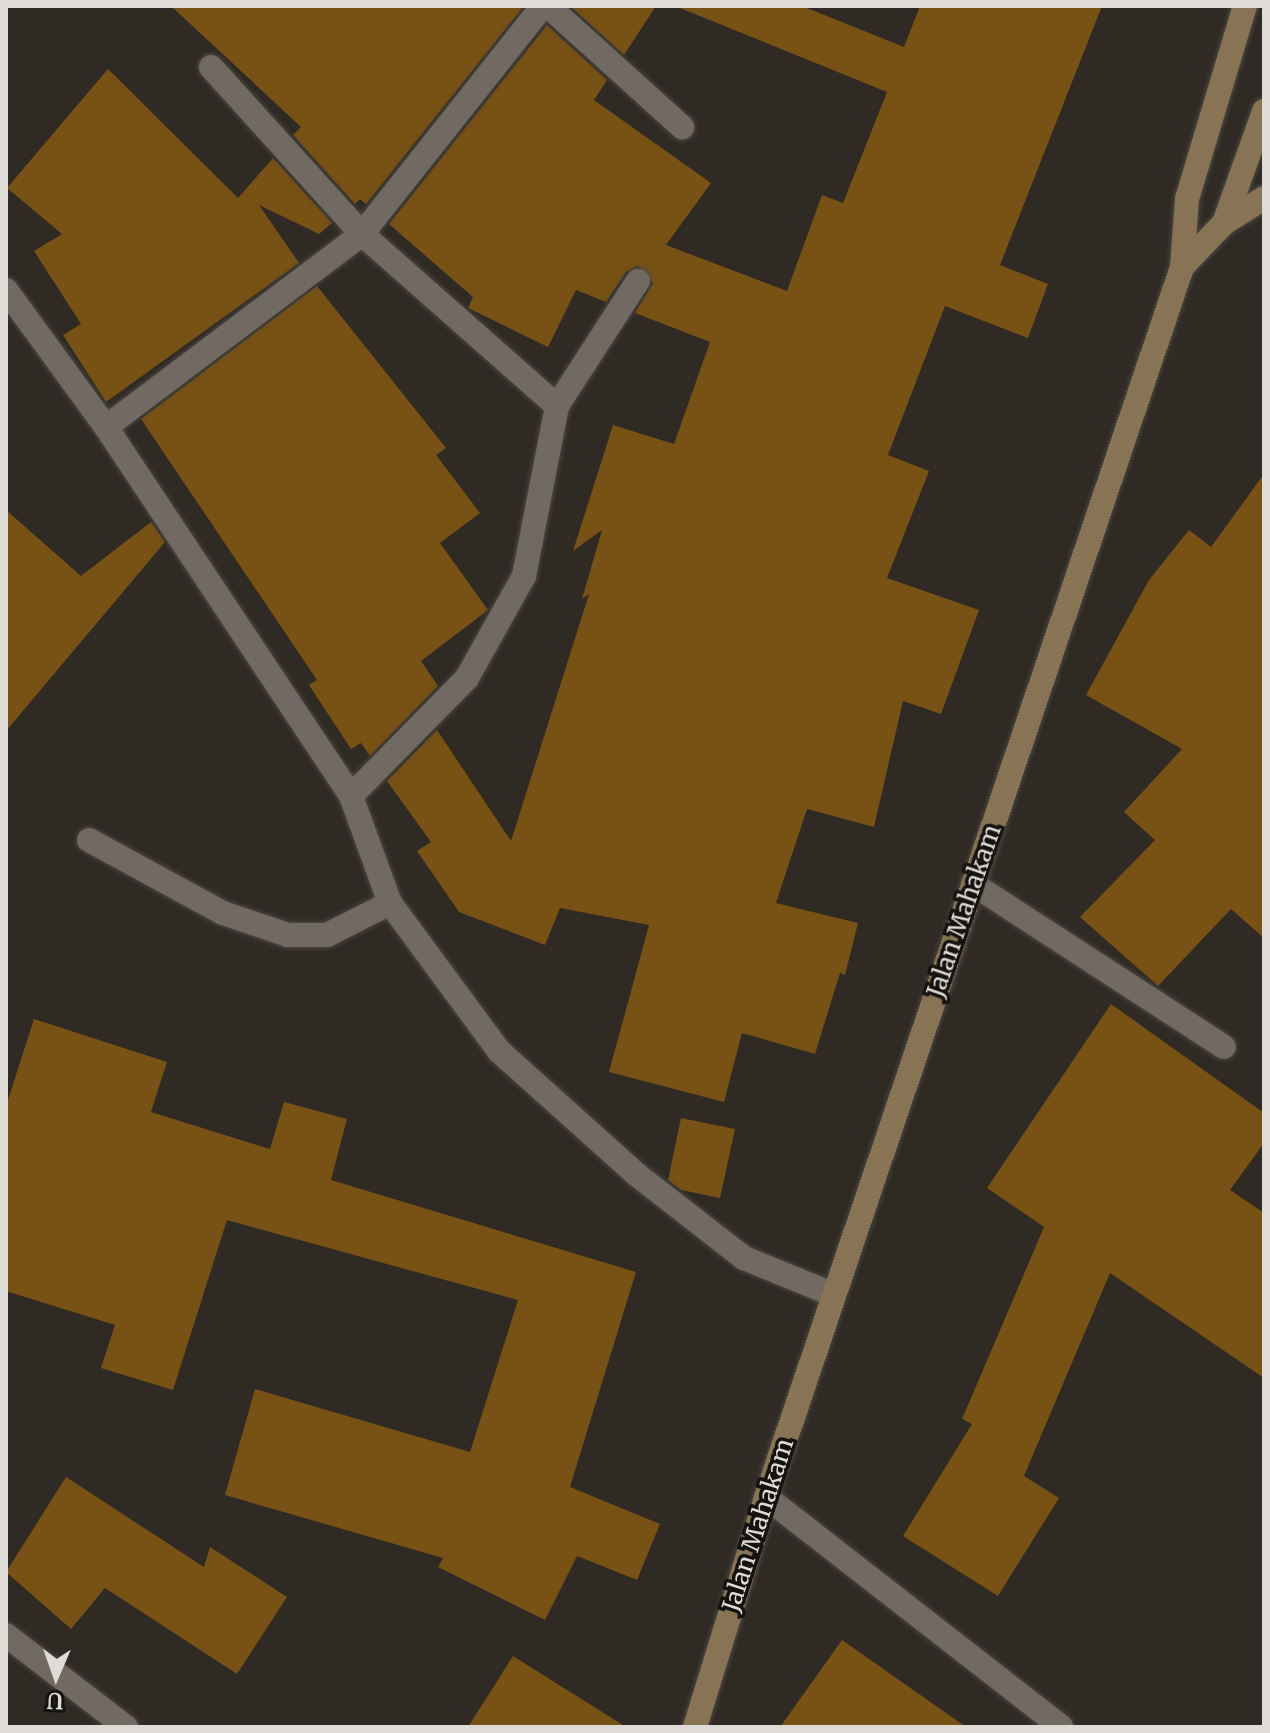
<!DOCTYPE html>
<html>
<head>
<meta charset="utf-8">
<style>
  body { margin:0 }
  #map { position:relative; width:1270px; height:1733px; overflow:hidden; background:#2f2a24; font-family:Merriweather,serif }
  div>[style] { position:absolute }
  .building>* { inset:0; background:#785114 }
  .roads { filter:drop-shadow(0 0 2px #4b4742) drop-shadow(0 0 2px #4b4742) }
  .lane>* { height:24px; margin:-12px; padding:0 12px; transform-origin:12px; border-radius:12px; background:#706a63 }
  .street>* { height:24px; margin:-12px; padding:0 12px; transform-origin:12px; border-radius:12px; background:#706a63 }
  .secondary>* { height:24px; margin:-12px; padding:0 12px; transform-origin:12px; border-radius:12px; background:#887354 }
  span { translate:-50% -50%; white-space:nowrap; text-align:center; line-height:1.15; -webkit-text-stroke:7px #151310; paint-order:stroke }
  .street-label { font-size:24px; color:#dfdcd8 }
  .frame { position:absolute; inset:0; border:8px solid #dfdcd8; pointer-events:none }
  .north { position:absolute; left:16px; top:1637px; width:80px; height:80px; -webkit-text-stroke:6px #151310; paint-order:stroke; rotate:182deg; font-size:22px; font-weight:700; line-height:32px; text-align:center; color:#dfdcd8 }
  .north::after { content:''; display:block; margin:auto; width:28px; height:36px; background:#dfdcd8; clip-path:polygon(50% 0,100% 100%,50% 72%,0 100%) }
</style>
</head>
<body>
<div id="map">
  <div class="building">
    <i style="clip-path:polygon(171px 6px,524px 6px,366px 204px,360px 199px,355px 204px,293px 135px,301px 127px)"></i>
    <i style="clip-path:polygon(570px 6px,656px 6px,624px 55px)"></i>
    <i style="clip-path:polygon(675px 6px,802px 6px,904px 47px,920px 6px,1102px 6px,1000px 265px,1048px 284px,1028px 338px,945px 306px,888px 455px,929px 471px,887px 578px,979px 610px,941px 714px,903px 701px,874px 827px,807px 809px,776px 903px,858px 923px,845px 975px,840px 973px,815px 1054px,742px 1033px,724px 1102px,609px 1072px,649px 925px,560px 908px,545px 945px,459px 912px,417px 851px,431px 842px,387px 781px,437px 730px,511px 841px,589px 594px,582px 599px,602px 530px,573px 551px,613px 425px,674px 444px,710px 342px,635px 313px,653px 283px,638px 266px,626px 272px,606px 302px,576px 290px,548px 347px,468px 308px,473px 297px,389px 224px,547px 25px,607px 80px,594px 100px,711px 183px,666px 245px,787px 291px,822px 195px,843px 203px,887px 92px)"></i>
    <i style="clip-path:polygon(108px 69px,238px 198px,273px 158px,332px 223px,319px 234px,259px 205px,299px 263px,106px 402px,63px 335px,81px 324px,34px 251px,62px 234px,7px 188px)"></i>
    <i style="clip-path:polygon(317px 286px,446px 448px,436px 455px,480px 513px,440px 543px,488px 610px,421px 661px,438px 686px,370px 756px,361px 743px,351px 749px,309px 685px,317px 680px,141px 419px)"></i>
    <i style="clip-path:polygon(1264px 474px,1264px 938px,1231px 909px,1158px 986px,1080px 917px,1155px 840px,1124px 812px,1182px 749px,1086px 695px,1149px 580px,1189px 530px,1211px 547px)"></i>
    <i style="clip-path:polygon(6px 510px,81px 576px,151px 522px,165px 542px,6px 731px)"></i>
    <i style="clip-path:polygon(1111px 1004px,1264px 1113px,1264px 1143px,1230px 1190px,1264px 1213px,1264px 1378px,1110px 1273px,1024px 1476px,1059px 1498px,998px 1596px,903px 1536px,972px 1424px,962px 1419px,1044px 1227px,987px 1188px)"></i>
    <i style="clip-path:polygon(34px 1019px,167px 1062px,151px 1112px,270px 1149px,284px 1102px,347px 1119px,331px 1180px,636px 1272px,570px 1487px,660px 1524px,637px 1580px,577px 1556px,545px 1620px,438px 1567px,443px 1558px,225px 1495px,255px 1389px,470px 1452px,518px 1300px,227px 1220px,173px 1390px,101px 1368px,115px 1325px,6px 1291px,6px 1106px)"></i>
    <i style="clip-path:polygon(681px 1118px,735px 1129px,720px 1198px,681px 1190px,668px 1180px)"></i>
    <i style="clip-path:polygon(66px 1477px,204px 1567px,210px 1547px,287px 1597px,237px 1674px,105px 1588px,71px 1629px,6px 1572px)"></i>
    <i style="clip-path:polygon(842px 1640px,966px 1727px,780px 1727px)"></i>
    <i style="clip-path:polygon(513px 1656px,626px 1727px,468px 1727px)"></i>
  </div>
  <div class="roads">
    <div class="lane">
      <i style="left:89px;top:840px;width:153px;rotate:28.6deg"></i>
      <i style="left:223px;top:913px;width:69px;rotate:18.7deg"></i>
      <i style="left:288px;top:935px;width:39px"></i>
      <i style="left:327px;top:935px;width:71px;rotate:-26.9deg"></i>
      <i style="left:973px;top:884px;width:299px;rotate:33deg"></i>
    </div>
    <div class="street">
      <i style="left:548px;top:6px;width:181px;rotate:42.1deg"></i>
      <i style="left:211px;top:67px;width:225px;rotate:47.9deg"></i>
      <i style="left:362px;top:234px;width:260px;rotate:41.4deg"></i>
      <i style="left:6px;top:290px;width:170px;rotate:53.9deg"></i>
      <i style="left:106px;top:427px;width:443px;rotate:56.4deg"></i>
      <i style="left:351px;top:796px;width:114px;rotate:70deg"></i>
      <i style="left:390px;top:903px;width:184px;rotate:53.6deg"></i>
      <i style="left:499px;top:1051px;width:184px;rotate:41.9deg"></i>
      <i style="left:636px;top:1174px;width:137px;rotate:37.9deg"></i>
      <i style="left:744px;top:1258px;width:97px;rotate:22.3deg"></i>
      <i style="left:106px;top:427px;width:321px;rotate:-37deg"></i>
      <i style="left:362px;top:234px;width:291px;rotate:-51.6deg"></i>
      <i style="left:351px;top:796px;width:165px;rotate:-45.5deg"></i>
      <i style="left:467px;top:678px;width:117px;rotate:-60.8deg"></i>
      <i style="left:524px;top:576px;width:173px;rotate:-79deg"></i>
      <i style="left:557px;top:406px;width:149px;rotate:-57.1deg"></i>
      <i style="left:766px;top:1497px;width:374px;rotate:37.9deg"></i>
      <i style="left:6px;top:1635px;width:151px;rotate:37.5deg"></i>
    </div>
    <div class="secondary">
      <i style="left:1224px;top:223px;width:47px;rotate:-32deg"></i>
      <i style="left:1182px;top:267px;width:68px;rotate:-85.8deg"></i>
      <i style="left:1187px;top:199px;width:202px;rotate:-73.3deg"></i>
      <i style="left:695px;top:1727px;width:241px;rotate:-72.8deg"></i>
      <i style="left:766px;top:1497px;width:1298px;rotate:-71.31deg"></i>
      <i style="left:1182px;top:267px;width:61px;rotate:-46.3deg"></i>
      <i style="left:1224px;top:223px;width:119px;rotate:-70.3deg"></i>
    </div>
  </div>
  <div class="street-label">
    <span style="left:964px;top:911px;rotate:-71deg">Jalan Mahakam</span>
    <span style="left:758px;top:1525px;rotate:-72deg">Jalan Mahakam</span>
  </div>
  <div class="frame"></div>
  <div class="north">U</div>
</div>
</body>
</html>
